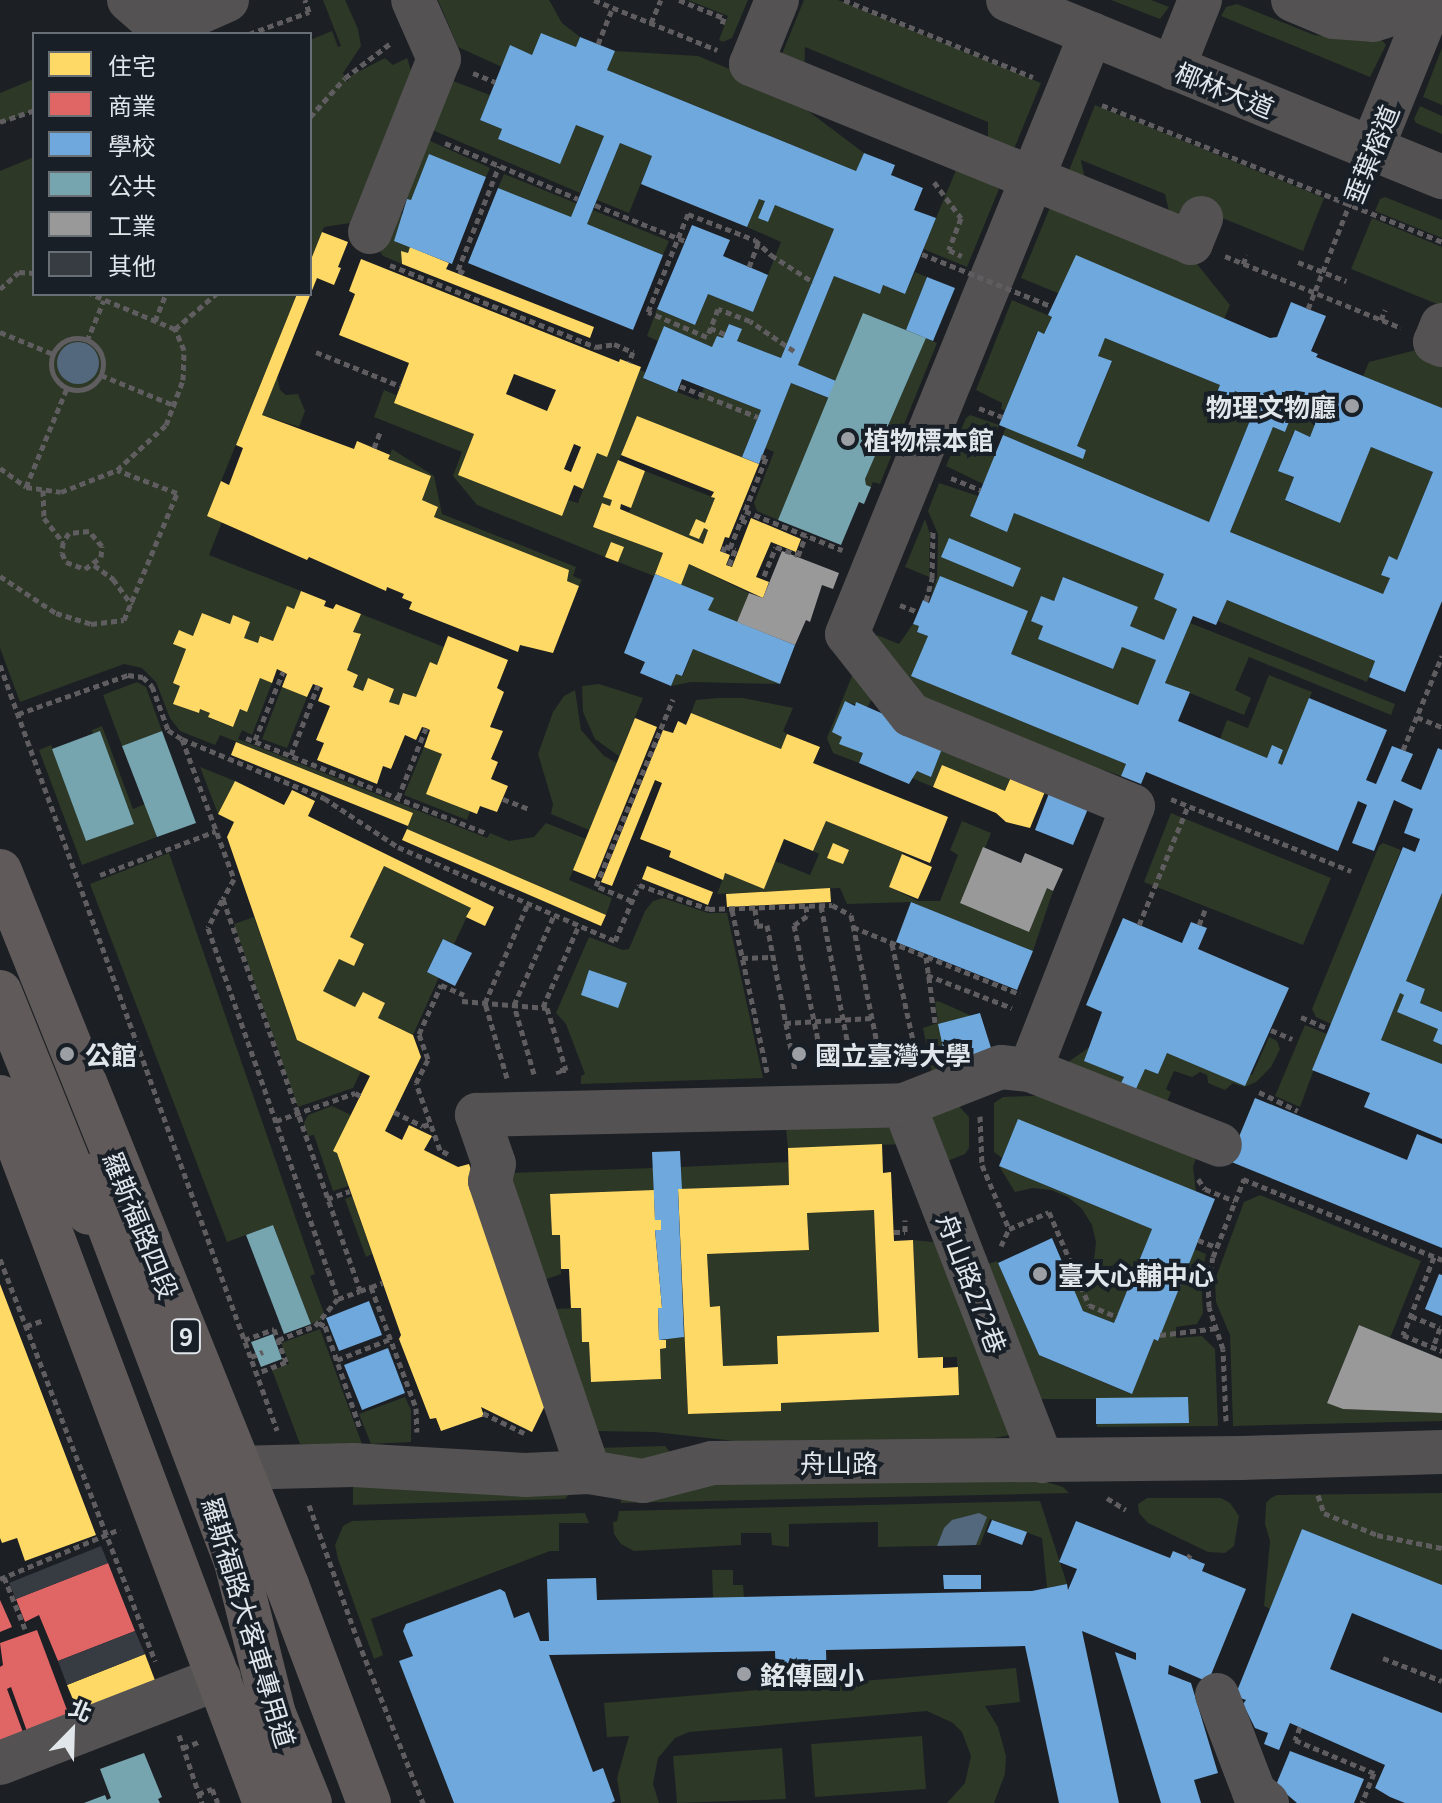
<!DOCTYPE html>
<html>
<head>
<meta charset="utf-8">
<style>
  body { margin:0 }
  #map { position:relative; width:1442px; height:1803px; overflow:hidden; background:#1c1f24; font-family:Georgia,"Noto Sans TC",serif }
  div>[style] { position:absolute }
  .green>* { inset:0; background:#2d3827 }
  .water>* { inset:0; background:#53677d }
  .round { border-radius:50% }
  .homes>* { inset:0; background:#ffd966 }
  .shops>* { inset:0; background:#e06666 }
  .schools>* { inset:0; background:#6fa8dc }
  .public>* { inset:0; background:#76a5af }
  .industry>* { inset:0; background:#999 }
  .building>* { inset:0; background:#373c43 }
  .path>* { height:5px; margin-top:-2.5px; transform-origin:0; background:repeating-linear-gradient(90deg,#5f5d5f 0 6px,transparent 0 10px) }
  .path>.ring { margin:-2.5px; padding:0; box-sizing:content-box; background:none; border:5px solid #5f5d5f; border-radius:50% }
  .minor>* { height:44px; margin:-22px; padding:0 22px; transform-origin:22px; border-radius:22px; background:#545252 }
  .major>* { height:44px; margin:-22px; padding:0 22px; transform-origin:22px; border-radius:22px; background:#605a5a }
  .path-bridge>* { height:5px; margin-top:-2.5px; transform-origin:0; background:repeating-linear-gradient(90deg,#5f5d5f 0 6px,transparent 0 10px) }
  .dots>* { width:22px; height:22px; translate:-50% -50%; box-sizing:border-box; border:4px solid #181f27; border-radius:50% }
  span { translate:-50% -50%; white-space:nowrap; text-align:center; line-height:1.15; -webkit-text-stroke:8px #181f27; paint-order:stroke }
  .shield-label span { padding:2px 6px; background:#181f27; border:2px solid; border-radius:6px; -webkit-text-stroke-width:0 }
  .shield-label { font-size:24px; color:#e1e6eb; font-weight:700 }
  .street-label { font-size:26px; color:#e1e6eb }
  .poi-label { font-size:26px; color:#e1e6eb; font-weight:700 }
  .right { translate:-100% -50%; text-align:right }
  .left { translate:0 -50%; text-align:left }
  .legend { position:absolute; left:32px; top:32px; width:280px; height:264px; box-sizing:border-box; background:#181f27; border:2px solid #686f75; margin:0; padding:10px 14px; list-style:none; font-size:24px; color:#e1e6eb }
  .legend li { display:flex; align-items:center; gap:16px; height:40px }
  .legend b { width:40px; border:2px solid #686f75 }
  .north { position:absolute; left:32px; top:1691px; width:80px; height:80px; -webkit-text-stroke:6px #181f27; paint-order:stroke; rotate:23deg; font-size:22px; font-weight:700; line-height:32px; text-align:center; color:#e1e6eb }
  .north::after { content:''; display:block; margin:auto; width:28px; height:36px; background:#e1e6eb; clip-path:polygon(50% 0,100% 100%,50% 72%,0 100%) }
</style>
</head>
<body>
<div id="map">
  <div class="green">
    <i style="clip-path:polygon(323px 0,345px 0,358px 29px,361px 46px,343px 73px,347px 82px,352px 75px,385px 58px,393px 65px,407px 58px,411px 70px,350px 223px,324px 227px,310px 262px,310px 40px,332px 31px,338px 47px,341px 46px)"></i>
    <i style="clip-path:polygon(438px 0,549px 0,562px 23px,580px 37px,576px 47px,541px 33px,532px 55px,510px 46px,502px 67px,458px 47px)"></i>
    <i style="clip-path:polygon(688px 0,748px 0,732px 38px,723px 42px,719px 40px,728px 16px)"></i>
    <i style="clip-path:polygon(804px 0,838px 0,1041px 83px,1014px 149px,988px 149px,988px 122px,805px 47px,804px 74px,782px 54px)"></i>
    <i style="clip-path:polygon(1111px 0,1151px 0,1169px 7px,1160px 19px)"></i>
    <i style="clip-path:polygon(1237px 4px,1314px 35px,1383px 41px,1386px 45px,1370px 77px,1221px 16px,1226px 7px)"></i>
    <i style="clip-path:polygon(1442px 48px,1442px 105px,1423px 97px)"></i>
    <i style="clip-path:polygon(615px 51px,698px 56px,780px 90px,864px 153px,856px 171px,607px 70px)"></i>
    <i style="clip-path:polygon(34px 79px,34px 110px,0 124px,0 93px)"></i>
    <i style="clip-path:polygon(453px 81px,490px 95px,480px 120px,502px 129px,498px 139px,559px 164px,576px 125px,604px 136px,580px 193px,430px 129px)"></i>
    <i style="clip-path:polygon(1095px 105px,1324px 198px,1303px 251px,1193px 206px,1172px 224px,1165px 194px,1081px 160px,1087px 189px,1068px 173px)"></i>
    <i style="clip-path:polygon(1420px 106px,1442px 116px,1442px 134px,1416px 123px,1414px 119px)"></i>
    <i style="clip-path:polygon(426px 139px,490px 168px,486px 177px,429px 155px,411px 200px,407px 199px,401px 214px,405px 216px,410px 247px,408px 253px,401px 251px,402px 264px,383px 256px,373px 241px)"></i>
    <i style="clip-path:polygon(620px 143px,652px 156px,629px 213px,597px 200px)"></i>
    <i style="clip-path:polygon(34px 157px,34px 294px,297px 294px,207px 516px,222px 522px,209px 555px,301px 591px,294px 609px,287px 607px,273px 641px,261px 636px,258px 643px,244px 638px,233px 615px,230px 624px,202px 613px,193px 636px,179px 630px,174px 644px,186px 649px,173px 683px,180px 686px,174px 704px,198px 713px,200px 709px,210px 713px,209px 718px,232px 727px,240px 709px,247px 712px,260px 678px,272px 683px,252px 735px,242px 730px,238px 739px,487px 838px,490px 833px,509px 841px,534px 837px,546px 823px,586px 839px,569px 880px,612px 898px,606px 915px,407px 829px,413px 813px,220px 735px,215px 745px,180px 731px,170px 718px,156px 682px,142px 668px,124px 664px,20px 702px,0 648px,0 171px)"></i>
    <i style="clip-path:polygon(959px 163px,999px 189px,967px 267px,923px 249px)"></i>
    <i style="clip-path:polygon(504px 174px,669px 241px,663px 255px,498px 188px)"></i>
    <i style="clip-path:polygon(1385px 197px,1442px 220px,1442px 238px,1375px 211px,1380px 199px)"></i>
    <i style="clip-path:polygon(759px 199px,765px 201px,758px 218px,768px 222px,775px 205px,834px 229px,781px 358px,737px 341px,741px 329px,729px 324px,723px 338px,712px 347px,664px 326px,658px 341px,647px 336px,657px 309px,695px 325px,708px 294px,753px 312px,781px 242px,747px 227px)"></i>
    <i style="clip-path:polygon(1051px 205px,1193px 259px,1230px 305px,1224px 319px,1077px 256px,1060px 294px,1021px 278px)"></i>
    <i style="clip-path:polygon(1372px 218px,1442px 247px,1442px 306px,1351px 269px)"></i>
    <i style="clip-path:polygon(915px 272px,927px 277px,906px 330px,863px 313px,836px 381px,798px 365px,834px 276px,880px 294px,883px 285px,905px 294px)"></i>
    <i style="clip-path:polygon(1012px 300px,1052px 317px,1044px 334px,1037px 332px,1005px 411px,1001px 409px,1002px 403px,976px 390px)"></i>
    <i style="clip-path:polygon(926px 338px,937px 343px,880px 484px,873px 482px,871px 487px,866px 485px,865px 479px)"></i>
    <i style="clip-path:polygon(1105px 338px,1220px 385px,1210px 409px,1225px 415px,1235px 391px,1246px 396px,1240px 413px,1251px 418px,1209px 522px,1003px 435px,1006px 427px,1083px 458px,1086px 450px,1077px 446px,1112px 362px,1098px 356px)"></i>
    <i style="clip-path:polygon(1420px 349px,1442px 358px,1442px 408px,1363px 376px,1369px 362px)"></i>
    <i style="clip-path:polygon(640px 370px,645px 372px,644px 379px,698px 400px,704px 388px,761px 410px,742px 457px,637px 417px,604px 497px,612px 500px,610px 506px,602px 503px,593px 527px,663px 553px,654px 576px,618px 562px,623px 547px,611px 542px,605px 557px,477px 505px,453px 476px,462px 452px,374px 417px,384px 390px,396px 395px,394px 403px,474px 434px,458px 475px,562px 516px,568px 500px,578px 503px,597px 453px,607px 456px)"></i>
    <i style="clip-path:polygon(277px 375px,280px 390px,286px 395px,298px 394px,305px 411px,299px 427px,262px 415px)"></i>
    <i style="clip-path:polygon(791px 383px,830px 399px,778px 520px,757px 511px,754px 503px,774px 452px,765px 448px)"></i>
    <i style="clip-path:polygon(1292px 414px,1315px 424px,1310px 437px,1294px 431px,1278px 470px,1294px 477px,1285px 501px,1340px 522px,1371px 447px,1433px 472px,1397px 560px,1389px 557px,1381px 574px,1390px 578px,1383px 594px,1230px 532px,1273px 427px,1285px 432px)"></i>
    <i style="clip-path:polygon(970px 415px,999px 425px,989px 450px,996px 454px,983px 484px,946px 466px,966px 418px)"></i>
    <i style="clip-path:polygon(392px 449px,434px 476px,442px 514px,576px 567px,573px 576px,582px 580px,579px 586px,567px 581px,567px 573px,434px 517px,438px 507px,422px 500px,431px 476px,388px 459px)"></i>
    <i style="clip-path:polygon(645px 471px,715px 498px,705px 523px,696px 519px,690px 535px,704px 528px,708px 530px,703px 544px,629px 513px)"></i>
    <i style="clip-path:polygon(939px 483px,978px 496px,970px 516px,1007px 531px,1014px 513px,1164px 574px,1154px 599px,1177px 609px,1164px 640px,1130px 626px,1137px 607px,1064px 577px,1054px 601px,1041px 596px,1031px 620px,1043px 626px,1039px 639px,1112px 669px,1122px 647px,1156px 660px,1138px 705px,1011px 654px,940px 576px,929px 603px,937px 577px,938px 534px,928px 511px)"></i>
    <i style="clip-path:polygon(925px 519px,930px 534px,929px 577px,905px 567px)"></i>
    <i style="clip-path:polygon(689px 564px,749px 593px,737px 622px,708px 610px,713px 599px,681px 585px)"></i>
    <i style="clip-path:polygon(1227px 600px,1375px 661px,1367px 682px,1218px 621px)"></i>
    <i style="clip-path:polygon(361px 614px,444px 647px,437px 665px,430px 662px,416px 697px,404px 693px,399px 705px,389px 702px,393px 688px,368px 678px,363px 691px,353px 687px,358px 675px,347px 670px,361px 635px,353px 632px)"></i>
    <i style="clip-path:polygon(1190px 623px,1395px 704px,1391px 715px,1249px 657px,1235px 690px,1251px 698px,1244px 715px,1165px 683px)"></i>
    <i style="clip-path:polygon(913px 624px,919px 626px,917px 632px,928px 636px,912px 676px,1126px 764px,1121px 776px,923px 708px,877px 647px,877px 635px,899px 644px)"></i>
    <i style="clip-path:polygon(693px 649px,780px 684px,691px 682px,671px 686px,676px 674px,683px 676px)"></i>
    <i style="clip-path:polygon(854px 671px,874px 692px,868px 707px,845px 702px,842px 737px,863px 753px,859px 763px,833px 753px,827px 738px)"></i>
    <i style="clip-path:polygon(1269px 675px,1312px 692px,1282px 765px,1278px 763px,1272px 746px,1267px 758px,1220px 739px,1227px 720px,1248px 728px)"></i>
    <i style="clip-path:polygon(137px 682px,146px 687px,162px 731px,122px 746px,103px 695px)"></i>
    <i style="clip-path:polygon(599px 684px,643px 698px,619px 756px,595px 739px,583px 712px,582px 686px)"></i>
    <i style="clip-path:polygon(282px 687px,307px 697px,287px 748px,262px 739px)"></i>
    <i style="clip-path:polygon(575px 690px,581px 730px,604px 756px,617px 763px,589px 830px,551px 814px,553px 804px,538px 754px,553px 712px,564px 696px)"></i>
    <i style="clip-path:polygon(718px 698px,743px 698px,793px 708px,783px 731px,787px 734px,781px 749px,691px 713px,696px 700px)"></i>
    <i style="clip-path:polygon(102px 726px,133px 809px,145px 804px,157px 837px,82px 865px,39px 750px,51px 745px,86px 841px,134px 824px,100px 732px,93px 734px,92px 730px)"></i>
    <i style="clip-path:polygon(945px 741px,1014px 769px,1005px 791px,942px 765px,933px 787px,912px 778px,917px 771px,931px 776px)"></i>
    <i style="clip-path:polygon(424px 747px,442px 754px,470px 811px,467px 820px,404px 795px)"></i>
    <i style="clip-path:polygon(200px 767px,235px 781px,218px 814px)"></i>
    <i style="clip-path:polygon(1171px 813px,1331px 878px,1303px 945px,1144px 882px)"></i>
    <i style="clip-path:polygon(826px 821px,903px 852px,889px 887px,918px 901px,940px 901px,958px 855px,950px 850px,962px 821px,991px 833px,985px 848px,1053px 891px,1033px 951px,911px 902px,847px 904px,840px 888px,717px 894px,725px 873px,764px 889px,775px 861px,810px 875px,819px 854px,813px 851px)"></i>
    <i style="clip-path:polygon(1383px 843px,1401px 850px,1331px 1024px,1316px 1017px,1312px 1009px,1379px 846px)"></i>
    <i style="clip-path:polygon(169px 853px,315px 1274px,310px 1276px,326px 1318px,311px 1324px,273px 1225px,227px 1242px,90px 884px)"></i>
    <i style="clip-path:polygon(384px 866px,471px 908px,454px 944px,443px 939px,427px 971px,439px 977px,413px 1035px,378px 1018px,385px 1003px,363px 992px,355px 1007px,323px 991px,339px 959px,354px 966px,364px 944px,350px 937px)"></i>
    <i style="clip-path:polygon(1442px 893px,1442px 1012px,1420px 1003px,1425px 989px,1406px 981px)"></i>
    <i style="clip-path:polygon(663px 898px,708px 913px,727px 913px,763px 1078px,581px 1084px,581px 1076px,585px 1074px,566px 1024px,556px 1013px,589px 937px,623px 950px,629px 949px,645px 911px,653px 901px)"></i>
    <i style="clip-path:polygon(254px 917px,297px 1040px,361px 1071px,353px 1088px,298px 1107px,234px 924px)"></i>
    <i style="clip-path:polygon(1400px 993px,1404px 995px,1397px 1012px,1438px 1029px,1433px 1041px,1442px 1045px,1442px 1064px,1381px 1040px)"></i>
    <i style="clip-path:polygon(938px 1001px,972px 1016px,964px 1069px,933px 1078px,923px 1028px,938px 1023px,935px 1002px)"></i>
    <i style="clip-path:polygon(1305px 1025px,1327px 1034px,1300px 1107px,1275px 1096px)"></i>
    <i style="clip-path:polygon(1269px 1037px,1277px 1041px,1280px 1049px,1271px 1067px,1256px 1082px,1244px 1087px,1233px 1083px,1225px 1090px,1208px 1083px,1207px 1075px,1200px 1072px,1192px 1077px,1174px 1071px,1166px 1089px,1171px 1092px,1164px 1109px,1064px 1065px,1091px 1046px,1085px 1061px,1124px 1077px,1121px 1085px,1145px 1069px,1158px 1074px,1167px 1053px,1252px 1075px)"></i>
    <i style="clip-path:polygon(1061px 1095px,1198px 1153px,1193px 1167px,1196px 1192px,1018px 1120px,1002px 1158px,994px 1152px,994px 1103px,1003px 1097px)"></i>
    <i style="clip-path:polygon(957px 1104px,969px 1117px,969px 1148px,965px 1154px,945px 1162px,924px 1107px)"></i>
    <i style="clip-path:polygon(332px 1106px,351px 1115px,337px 1153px,349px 1186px,333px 1191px,314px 1135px,308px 1136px,304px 1123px,308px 1115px)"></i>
    <i style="clip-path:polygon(889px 1124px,908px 1144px,788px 1148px,786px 1129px)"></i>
    <i style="clip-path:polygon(788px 1162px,789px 1185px,682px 1189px,681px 1167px)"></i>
    <i style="clip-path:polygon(999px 1166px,1152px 1229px,1114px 1323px,1083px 1311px,1074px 1292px,1088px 1277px,1094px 1260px,1096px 1242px,1092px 1225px,1082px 1209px,1068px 1197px,1051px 1190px,1033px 1188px,1015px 1192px)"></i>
    <i style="clip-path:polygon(653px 1168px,654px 1190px,550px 1195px,552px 1235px,560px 1235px,561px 1274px,541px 1281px,508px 1173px)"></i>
    <i style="clip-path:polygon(1260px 1195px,1421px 1261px,1390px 1338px,1359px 1325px,1327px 1402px,1343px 1409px,1442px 1413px,1442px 1421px,1233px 1426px,1230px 1335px,1216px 1302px,1215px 1280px,1244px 1202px)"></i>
    <i style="clip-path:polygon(352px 1196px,372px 1254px,366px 1257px,345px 1199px)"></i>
    <i style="clip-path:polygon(874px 1210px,879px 1332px,778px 1336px,778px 1364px,723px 1366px,720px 1307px,710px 1307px,707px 1254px,809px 1250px,807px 1213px)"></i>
    <i style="clip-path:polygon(913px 1240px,933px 1242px,948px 1251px,1010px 1435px,974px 1442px,753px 1443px,654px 1432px,593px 1431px,551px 1309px,581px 1308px,582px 1342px,589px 1342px,591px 1382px,661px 1379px,660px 1349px,666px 1348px,665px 1338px,684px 1337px,688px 1414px,780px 1411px,781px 1403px,958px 1395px,957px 1357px,918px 1358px)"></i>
    <i style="clip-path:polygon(1194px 1249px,1206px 1254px,1201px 1279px,1203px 1313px,1197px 1324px,1176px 1327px,1176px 1338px,1202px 1336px,1215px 1349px,1218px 1426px,1097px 1427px,1096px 1399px,1037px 1399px,985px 1265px,997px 1261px,1039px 1355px,1131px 1394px,1154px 1339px,1158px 1341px)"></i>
    <i style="clip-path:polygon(320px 1329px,362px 1444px,300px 1444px,272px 1370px,289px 1364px,281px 1343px)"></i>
    <i style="clip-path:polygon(405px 1397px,411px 1410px,411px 1442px,371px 1444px,359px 1414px)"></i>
    <i style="clip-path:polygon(665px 1446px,670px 1452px,628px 1465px,595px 1448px)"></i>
    <i style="clip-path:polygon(1043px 1481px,1063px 1487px,1069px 1493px,621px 1503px,621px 1497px,688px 1484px)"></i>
    <i style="clip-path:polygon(353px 1486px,571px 1492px,565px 1499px,353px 1505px)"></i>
    <i style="clip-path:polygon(1442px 1493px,1442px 1585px,1302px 1529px,1270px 1609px,1264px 1606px,1270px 1541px,1265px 1524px,1266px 1503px,1271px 1498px,1277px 1495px)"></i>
    <i style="clip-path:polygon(1147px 1498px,1221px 1498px,1230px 1503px,1239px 1516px,1234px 1546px,1225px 1553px,1208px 1552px,1148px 1523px,1139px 1513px,1138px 1504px)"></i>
    <i style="clip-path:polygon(1040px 1501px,1067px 1584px,1047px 1588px,1042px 1538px,990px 1519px,980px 1545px,878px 1547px,878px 1522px,789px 1524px,789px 1547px,772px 1545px,771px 1533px,741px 1533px,741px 1545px,634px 1551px,621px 1544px,614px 1534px,613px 1522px,617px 1521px,619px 1511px)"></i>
    <i style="clip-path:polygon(585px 1513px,589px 1523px,559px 1523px,559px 1551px,550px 1551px,371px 1619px,383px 1655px,374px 1659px,338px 1559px,335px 1545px,343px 1526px,352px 1521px)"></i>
    <i style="clip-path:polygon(712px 1570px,733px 1570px,733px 1585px,743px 1585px,744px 1597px,713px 1598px)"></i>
    <i style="clip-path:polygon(1016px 1668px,1020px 1702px,985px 1706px,998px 1727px,1006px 1756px,1005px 1774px,994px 1803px,947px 1803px,965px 1783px,971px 1756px,962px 1732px,953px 1723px,927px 1711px,689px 1732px,675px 1738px,658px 1758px,653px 1784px,659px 1803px,621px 1803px,617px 1778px,629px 1736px,607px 1737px,604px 1703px)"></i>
    <i style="clip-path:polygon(922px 1736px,926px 1789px,815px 1797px,811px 1744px)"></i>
    <i style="clip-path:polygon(782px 1748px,786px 1799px,677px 1803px,673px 1756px)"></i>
  </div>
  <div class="water">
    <i class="round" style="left:57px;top:342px;width:42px;height:42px"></i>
    <i style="clip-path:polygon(979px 1513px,987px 1517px,976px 1545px,937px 1546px,944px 1528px,952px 1520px)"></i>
  </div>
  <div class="homes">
    <i style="clip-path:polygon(322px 232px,348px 242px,338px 267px,341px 268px,334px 285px,317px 278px,262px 415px,354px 449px,357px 441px,390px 455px,388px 459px,431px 476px,422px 500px,438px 507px,434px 517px,569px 570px,567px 581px,579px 586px,553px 653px,520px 645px,518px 652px,409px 609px,412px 602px,402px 598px,404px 594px,387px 587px,386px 591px,309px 557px,307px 560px,207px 516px,221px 481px,229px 485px,243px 448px,236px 445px,297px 294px,310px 294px,310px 262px)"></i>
    <i style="clip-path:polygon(410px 247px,449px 263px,446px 269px,594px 327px,590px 338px,402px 264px,401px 251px,408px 253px)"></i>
    <i style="clip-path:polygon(evenodd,361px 259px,619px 362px,620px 359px,641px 367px,607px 457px,597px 453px,583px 489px,574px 485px,562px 516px,458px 475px,474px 434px,394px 403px,409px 363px,339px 335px,355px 294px,349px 291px,361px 259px,514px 374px,556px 390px,547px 411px,506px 394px,514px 374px,361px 259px,574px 444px,581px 447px,571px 472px,564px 469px,574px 444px)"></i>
    <i style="clip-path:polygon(637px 416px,759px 464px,729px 538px,725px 537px,720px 551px,730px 555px,726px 565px,732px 567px,751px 518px,801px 539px,796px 552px,771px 542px,756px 577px,769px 582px,763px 598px,689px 564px,681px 585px,655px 574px,663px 553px,593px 527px,602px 503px,610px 506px,612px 500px,603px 497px,618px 460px,645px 471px,631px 508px,621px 504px,620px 509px,703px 544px,708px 530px,704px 528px,699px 539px,689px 535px,696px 519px,705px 523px,715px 498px,711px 497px,714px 492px,621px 455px)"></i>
    <i style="clip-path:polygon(611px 542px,624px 547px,618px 562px,605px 557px)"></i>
    <i style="clip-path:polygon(301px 591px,326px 601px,324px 606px,333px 609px,336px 604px,361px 614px,353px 632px,361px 634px,347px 670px,358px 675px,353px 687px,363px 691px,368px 678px,394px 689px,389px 702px,399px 705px,403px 693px,416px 697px,430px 662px,437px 665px,448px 636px,508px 660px,497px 688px,504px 692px,490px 727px,503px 731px,491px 759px,498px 762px,491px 779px,508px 786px,497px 812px,480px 806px,477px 814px,426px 794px,442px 754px,424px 747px,430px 730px,426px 728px,422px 727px,416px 740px,405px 735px,391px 769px,383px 766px,377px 784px,317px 760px,324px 743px,316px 740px,330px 706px,318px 701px,323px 688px,313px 684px,307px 697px,282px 687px,287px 674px,277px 669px,272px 683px,260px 678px,247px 712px,240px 709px,233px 727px,208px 717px,210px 713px,200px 709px,199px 713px,173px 704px,180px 686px,173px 683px,186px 649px,173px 644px,179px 630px,193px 636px,202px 613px,230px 624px,233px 615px,250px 622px,244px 638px,258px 643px,260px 636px,273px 641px,287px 606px,294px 609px)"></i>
    <i style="clip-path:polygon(691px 713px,781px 749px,787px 734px,820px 747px,813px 763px,948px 817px,930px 863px,826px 821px,813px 851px,784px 839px,764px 889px,725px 873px,723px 880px,669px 857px,671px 851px,640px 839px,662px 783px,655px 780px,612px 886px,601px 882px,663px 730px,673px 733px,678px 721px,686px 725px)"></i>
    <i style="clip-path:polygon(635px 718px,657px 727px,595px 879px,573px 870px)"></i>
    <i style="clip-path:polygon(236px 742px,413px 813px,408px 826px,231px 755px)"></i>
    <i style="clip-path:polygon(1017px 763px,1051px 777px,1030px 828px,1006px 822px,996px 813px,933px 787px,942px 765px,1005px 791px)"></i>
    <i style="clip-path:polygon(235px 781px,284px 805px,292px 790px,315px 801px,308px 816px,494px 907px,485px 926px,466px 917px,471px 908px,384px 866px,350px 937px,364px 944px,354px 966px,339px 959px,323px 991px,355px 1007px,363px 992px,385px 1003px,378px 1018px,413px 1035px,421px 1057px,385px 1131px,402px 1140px,409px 1125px,432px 1136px,424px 1150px,458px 1167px,469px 1164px,550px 1395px,532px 1432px,481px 1407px,484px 1416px,441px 1431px,436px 1418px,430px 1419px,399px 1339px,401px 1335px,337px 1153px,333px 1151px,370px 1076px,297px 1040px,227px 837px,234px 822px,218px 814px)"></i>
    <i style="clip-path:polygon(407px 829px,606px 915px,601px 926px,402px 840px)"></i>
    <i style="clip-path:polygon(833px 843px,849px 850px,843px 864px,827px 858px)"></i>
    <i style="clip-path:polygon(902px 854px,932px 867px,918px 899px,889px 887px)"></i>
    <i style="clip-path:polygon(647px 866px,713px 892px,708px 905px,642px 879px)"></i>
    <i style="clip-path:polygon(830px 888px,831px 902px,727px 907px,726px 894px)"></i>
    <i style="clip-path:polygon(evenodd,882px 1144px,883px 1173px,891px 1172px,894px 1241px,913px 1240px,918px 1358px,943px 1357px,943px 1368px,958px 1367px,959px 1395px,781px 1403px,781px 1411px,688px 1414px,678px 1189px,789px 1185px,788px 1148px,882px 1144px,874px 1210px,879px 1332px,777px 1336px,778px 1364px,723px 1366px,720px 1306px,710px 1307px,707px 1254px,809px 1250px,807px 1213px,874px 1210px)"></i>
    <i style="clip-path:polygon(654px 1190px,655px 1220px,661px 1220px,661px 1230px,655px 1230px,662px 1308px,658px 1308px,659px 1340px,666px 1340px,666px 1348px,660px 1349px,661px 1379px,591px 1382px,589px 1342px,582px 1342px,581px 1308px,571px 1308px,569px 1269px,561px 1269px,560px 1235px,552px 1235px,550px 1194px)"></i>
    <i style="clip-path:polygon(0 1284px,96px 1535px,25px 1561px,17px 1538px,2px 1543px,0 1538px)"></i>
    <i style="clip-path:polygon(145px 1654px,156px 1683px,79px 1714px,67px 1685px)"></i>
  </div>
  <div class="shops">
    <i style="clip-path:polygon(108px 1563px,135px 1631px,58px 1661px,39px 1615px,25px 1622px,16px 1599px)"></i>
    <i style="clip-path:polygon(0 1600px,12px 1627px,0 1632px)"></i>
    <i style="clip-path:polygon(37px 1630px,70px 1718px,28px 1734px,11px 1687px,7px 1689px,24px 1735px,0 1744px,0 1667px,3px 1665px,0 1643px)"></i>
  </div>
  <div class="schools">
    <i style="clip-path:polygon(541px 33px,576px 47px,580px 37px,615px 51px,607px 70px,856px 171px,864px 153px,895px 165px,891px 175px,923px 188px,914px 210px,936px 218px,905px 294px,883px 285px,880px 294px,834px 276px,798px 365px,836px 381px,829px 398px,791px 383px,759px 464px,742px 457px,761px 410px,682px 379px,677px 392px,643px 378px,664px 326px,712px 347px,717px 336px,723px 338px,729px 324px,742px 329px,737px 341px,781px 358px,834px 229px,775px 205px,768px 222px,758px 218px,765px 201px,759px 199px,747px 227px,641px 184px,652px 156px,620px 143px,587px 224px,663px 255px,633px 330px,468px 263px,498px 188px,571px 217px,604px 136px,576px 125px,560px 164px,498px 139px,502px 129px,480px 120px,510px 45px,532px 55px)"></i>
    <i style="clip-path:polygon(429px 154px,486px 177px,452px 264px,394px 241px,407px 199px,411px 200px)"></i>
    <i style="clip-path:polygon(692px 225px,730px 240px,723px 256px,768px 275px,753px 312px,708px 294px,695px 325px,657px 309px)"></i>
    <i style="clip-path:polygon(evenodd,1076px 255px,1270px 338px,1277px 337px,1291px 302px,1308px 309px,1326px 316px,1311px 351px,1318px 354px,1316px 357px,1442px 408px,1442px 601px,1405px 692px,1369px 677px,1375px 661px,1227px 600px,1216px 625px,1193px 616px,1165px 683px,1190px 692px,1178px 721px,1267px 758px,1272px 745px,1283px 750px,1278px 763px,1282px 765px,1309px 698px,1387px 730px,1366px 780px,1376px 784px,1392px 746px,1413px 754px,1401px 781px,1421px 790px,1438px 748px,1442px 750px,1442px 893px,1406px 981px,1425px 989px,1420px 1003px,1442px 1012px,1442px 1045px,1433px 1041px,1438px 1029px,1397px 1012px,1404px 995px,1400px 993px,1381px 1040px,1442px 1064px,1442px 1139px,1364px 1107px,1370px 1093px,1312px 1070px,1403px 847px,1415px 852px,1420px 839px,1404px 833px,1413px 809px,1394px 800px,1374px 851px,1352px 843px,1367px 805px,1358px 801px,1338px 851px,1146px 772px,1141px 784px,1121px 776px,1126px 764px,911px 676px,928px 636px,917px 632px,919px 626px,913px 624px,923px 600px,929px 603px,940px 576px,1028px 611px,1011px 654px,1138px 705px,1156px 660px,1122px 647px,1113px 669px,1038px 639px,1043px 626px,1031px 621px,1041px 596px,1054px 601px,1063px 577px,1138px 607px,1130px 626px,1164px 640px,1177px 609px,1154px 599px,1164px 574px,1014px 513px,1007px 532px,970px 516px,1003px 435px,1209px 522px,1251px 418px,1240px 413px,1246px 396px,1235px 391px,1225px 416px,1210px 409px,1220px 385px,1105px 338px,1098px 356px,1112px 361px,1077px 446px,1086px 450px,1083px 459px,999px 425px,1038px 331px,1044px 334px,1052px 317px,1048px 315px,1076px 255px,1292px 414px,1315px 424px,1310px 437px,1295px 430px,1278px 471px,1294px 477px,1285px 500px,1340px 523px,1371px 447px,1433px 472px,1397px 560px,1389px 556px,1381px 575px,1390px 578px,1383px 594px,1230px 532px,1273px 427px,1285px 432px,1292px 414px)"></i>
    <i style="clip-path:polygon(927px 277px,955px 288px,933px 341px,906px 330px)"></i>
    <i style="clip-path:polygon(949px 538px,1021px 568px,1013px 587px,941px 557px)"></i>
    <i style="clip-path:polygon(655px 574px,714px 598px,708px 610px,795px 645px,780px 684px,693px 649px,682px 676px,676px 674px,671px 686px,640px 673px,645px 662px,624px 653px)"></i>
    <i style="clip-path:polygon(845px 701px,855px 706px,856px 702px,945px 741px,931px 777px,917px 771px,909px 784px,859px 763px,863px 753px,839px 744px,842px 737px,832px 732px)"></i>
    <i style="clip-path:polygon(1051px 788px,1090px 804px,1073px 845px,1035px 830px)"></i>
    <i style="clip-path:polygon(911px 902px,1033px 951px,1017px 990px,896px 942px)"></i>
    <i style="clip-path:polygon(1123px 918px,1182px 943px,1191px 922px,1207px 928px,1198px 949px,1289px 988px,1245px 1086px,1167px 1053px,1158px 1074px,1145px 1069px,1135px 1091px,1120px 1085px,1124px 1077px,1084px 1061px,1102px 1012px,1086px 1005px)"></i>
    <i style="clip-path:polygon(443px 939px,472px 953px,455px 986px,427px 972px)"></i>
    <i style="clip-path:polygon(589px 970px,627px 983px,618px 1008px,581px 995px)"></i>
    <i style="clip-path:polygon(980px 1013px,992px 1051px,960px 1068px,958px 1060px,946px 1062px,938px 1024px)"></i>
    <i style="clip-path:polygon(1255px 1098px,1407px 1160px,1417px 1134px,1442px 1144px,1442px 1248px,1229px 1161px)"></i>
    <i style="clip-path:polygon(1018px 1119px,1215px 1199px,1158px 1341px,1154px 1339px,1132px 1394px,1039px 1355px,998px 1263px,1052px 1238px,1083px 1311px,1114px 1323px,1152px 1229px,999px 1166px)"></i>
    <i style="clip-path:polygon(680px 1151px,682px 1189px,678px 1189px,684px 1337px,659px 1340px,658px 1308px,662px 1308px,655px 1230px,661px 1230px,661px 1220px,655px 1220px,652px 1152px)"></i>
    <i style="clip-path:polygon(1439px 1274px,1442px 1275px,1442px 1316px,1425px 1309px)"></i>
    <i style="clip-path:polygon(369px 1301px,382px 1335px,339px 1351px,326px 1318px)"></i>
    <i style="clip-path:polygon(388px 1348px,405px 1393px,362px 1410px,344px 1365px)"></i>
    <i style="clip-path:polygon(1188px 1397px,1189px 1423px,1096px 1424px,1096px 1398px)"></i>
    <i style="clip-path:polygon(992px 1520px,1027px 1532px,1022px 1545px,987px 1532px)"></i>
    <i style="clip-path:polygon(1076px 1521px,1170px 1558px,1173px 1551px,1205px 1564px,1202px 1571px,1246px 1589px,1208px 1682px,1169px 1665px,1168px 1674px,1191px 1683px,1218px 1773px,1194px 1780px,1201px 1803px,1161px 1803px,1115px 1652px,1136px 1660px,1136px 1653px,1082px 1631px,1119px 1803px,1059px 1803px,1025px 1646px,826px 1650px,827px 1684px,776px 1685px,775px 1651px,549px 1655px,593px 1772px,603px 1768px,615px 1801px,611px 1803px,454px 1803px,399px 1661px,413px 1656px,403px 1631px,406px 1624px,500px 1589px,505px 1592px,514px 1618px,529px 1612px,540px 1641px,549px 1641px,547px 1579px,596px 1578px,597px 1600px,1032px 1591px,1067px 1584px,1068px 1590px,1077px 1569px,1059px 1562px)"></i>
    <i style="clip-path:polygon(1302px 1529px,1442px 1585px,1442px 1650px,1352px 1613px,1330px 1669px,1442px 1713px,1442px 1803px,1405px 1803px,1390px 1797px,1375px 1788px,1385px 1765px,1290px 1723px,1279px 1750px,1264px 1744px,1268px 1733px,1255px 1728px,1243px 1704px,1246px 1700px,1235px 1696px)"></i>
    <i style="clip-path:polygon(943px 1575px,981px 1575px,981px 1589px,944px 1589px)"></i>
    <i style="clip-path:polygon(1290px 1751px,1364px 1779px,1354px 1803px,1297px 1803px,1276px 1785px)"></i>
  </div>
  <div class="public">
    <i style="clip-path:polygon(863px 313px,926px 338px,865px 479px,866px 485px,871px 487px,864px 504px,859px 502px,841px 545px,778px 520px)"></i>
    <i style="clip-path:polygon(100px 731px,134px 824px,86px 841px,52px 749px)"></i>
    <i style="clip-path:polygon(162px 731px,196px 823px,157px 837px,122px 746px)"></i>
    <i style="clip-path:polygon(273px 1225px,311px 1324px,284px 1334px,246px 1235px)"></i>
    <i style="clip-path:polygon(273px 1334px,282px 1359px,261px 1367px,251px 1342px)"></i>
    <i style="clip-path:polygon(144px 1753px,162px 1797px,158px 1799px,160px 1803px,84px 1803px,105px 1795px,107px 1800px,111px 1798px,100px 1769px)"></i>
  </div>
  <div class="industry">
    <i style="clip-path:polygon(782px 551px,839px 573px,833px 589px,822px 585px,810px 622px,806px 620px,795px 645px,737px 622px,749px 593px,763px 598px)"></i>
    <i style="clip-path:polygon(983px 847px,1021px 863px,1025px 853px,1063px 869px,1053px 891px,1047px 888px,1029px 932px,960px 903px)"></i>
    <i style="clip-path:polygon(1359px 1325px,1442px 1359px,1442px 1413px,1343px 1409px,1327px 1403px)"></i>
  </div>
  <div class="building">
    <i style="clip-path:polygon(101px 1546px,108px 1563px,16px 1599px,9px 1583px)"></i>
    <i style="clip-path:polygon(135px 1631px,145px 1654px,67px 1685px,58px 1661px)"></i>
  </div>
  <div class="path">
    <i style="left:594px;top:0;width:133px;rotate:22.1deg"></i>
    <i style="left:679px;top:0;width:48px;rotate:21.8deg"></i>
    <i style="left:724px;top:18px;width:6px;rotate:108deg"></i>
    <i style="left:844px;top:0;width:204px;rotate:22.2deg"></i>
    <i style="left:651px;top:23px;width:25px;rotate:-67deg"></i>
    <i style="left:249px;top:34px;width:64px;rotate:-20.1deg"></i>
    <i style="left:309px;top:12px;width:13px;rotate:-108deg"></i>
    <i style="left:598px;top:44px;width:40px;rotate:-68deg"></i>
    <i style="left:473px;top:73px;width:24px;rotate:22deg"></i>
    <i style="left:1102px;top:105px;width:367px;rotate:21.9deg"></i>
    <i style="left:310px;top:117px;width:52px;rotate:-48.1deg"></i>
    <i style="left:345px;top:78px;width:58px;rotate:-37.3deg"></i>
    <i style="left:0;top:122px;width:36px;rotate:-19deg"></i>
    <i style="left:445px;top:143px;width:144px;rotate:22.8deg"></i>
    <i style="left:934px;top:182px;width:45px;rotate:53.1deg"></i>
    <i style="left:961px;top:218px;width:34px;rotate:111deg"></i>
    <i style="left:949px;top:250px;width:14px;rotate:25deg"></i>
    <i style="left:595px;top:205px;width:97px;rotate:21.8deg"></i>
    <i style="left:1225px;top:256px;width:190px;rotate:22.2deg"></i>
    <i style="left:1298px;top:262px;width:52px;rotate:21.6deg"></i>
    <i style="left:1243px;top:264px;width:10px;rotate:-66deg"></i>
    <i style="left:390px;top:265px;width:222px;rotate:21.7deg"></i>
    <i style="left:596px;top:347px;width:18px;rotate:-9deg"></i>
    <i style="left:614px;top:344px;width:21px;rotate:23deg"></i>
    <i style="left:633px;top:352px;width:11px;rotate:112deg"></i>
    <i style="left:749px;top:267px;width:26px;rotate:-69deg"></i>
    <i style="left:464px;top:273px;width:7px;rotate:-153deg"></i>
    <i style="left:458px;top:270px;width:112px;rotate:-68.5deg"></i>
    <i style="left:0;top:289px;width:25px;rotate:-42deg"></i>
    <i style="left:19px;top:272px;width:15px;rotate:4deg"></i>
    <i style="left:1308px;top:309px;width:136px;rotate:-68.4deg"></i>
    <i style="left:1381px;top:320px;width:11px;rotate:-68deg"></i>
    <i style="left:155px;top:321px;width:29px;rotate:-68deg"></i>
    <i style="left:710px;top:328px;width:16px;rotate:22deg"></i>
    <i style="left:175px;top:329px;width:54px;rotate:-40.5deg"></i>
    <i style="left:0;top:332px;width:57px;rotate:22.5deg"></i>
    <i class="ring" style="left:51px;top:338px;width:47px;height:47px"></i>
    <i style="left:87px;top:341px;width:44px;rotate:-67.5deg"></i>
    <i style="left:794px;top:351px;width:53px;rotate:-145.7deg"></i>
    <i style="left:750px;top:321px;width:34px;rotate:-159deg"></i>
    <i style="left:718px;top:309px;width:30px;rotate:111deg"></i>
    <i style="left:707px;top:337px;width:64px;rotate:-157deg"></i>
    <i style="left:648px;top:312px;width:106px;rotate:-67.8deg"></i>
    <i style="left:688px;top:214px;width:72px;rotate:21.2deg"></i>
    <i style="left:755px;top:240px;width:22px;rotate:43deg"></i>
    <i style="left:771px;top:255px;width:50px;rotate:32.7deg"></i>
    <i style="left:316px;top:352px;width:91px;rotate:22deg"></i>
    <i style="left:101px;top:375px;width:81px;rotate:22.5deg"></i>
    <i style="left:680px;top:386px;width:84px;rotate:21.7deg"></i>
    <i style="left:979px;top:408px;width:25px;rotate:21deg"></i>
    <i style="left:374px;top:448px;width:17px;rotate:-69deg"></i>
    <i style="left:761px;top:456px;width:5px;rotate:22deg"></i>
    <i style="left:766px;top:458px;width:57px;rotate:111.6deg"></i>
    <i style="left:745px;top:511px;width:105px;rotate:21.9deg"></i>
    <i style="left:0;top:468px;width:32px;rotate:36deg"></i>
    <i style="left:26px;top:487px;width:35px;rotate:8deg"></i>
    <i style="left:61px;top:492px;width:60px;rotate:-21.4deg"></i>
    <i style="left:117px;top:470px;width:67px;rotate:-42.6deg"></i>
    <i style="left:166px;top:425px;width:48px;rotate:-69.3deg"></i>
    <i style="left:183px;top:380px;width:30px;rotate:-88deg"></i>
    <i style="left:184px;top:350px;width:23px;rotate:-113deg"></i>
    <i style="left:175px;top:329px;width:91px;rotate:-157.4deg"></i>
    <i style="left:951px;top:478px;width:32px;rotate:22deg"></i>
    <i style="left:26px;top:487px;width:107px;rotate:-67.5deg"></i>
    <i style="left:43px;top:490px;width:28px;rotate:88deg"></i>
    <i style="left:44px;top:518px;width:31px;rotate:52deg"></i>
    <i style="left:63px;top:542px;width:11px;rotate:95deg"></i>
    <i style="left:62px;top:553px;width:10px;rotate:66deg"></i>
    <i style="left:66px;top:562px;width:20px;rotate:20deg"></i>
    <i style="left:85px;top:569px;width:20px;rotate:-37deg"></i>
    <i style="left:101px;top:557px;width:11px;rotate:-85deg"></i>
    <i style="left:102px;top:546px;width:20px;rotate:-131deg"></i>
    <i style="left:89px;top:531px;width:20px;rotate:174deg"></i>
    <i style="left:69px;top:533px;width:11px;rotate:124deg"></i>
    <i style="left:741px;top:520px;width:9px;rotate:21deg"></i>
    <i style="left:730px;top:548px;width:40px;rotate:-68deg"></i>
    <i style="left:723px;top:552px;width:6px;rotate:-72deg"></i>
    <i style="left:725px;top:546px;width:11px;rotate:22deg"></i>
    <i style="left:735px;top:550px;width:17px;rotate:111deg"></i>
    <i style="left:798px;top:556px;width:22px;rotate:-69deg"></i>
    <i style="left:94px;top:565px;width:24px;rotate:36deg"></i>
    <i style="left:113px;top:579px;width:32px;rotate:54deg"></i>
    <i style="left:0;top:576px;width:67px;rotate:33.5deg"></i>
    <i style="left:56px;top:613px;width:37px;rotate:17deg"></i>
    <i style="left:91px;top:624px;width:33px;rotate:-7deg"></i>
    <i style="left:124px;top:620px;width:138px;rotate:-67.3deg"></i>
    <i style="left:177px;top:493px;width:64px;rotate:-159deg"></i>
    <i style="left:764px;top:576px;width:31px;rotate:-68deg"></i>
    <i style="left:776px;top:547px;width:23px;rotate:20deg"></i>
    <i style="left:926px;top:601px;width:24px;rotate:-75deg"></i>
    <i style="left:932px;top:578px;width:48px;rotate:-88.8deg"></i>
    <i style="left:900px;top:605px;width:19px;rotate:21deg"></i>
    <i style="left:0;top:665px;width:814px;rotate:70.1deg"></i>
    <i style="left:18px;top:714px;width:117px;rotate:-19.5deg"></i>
    <i style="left:128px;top:675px;width:15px;rotate:8deg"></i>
    <i style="left:143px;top:677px;width:13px;rotate:45deg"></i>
    <i style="left:152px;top:686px;width:47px;rotate:70deg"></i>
    <i style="left:168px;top:730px;width:17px;rotate:33deg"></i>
    <i style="left:182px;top:739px;width:154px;rotate:22.6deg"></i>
    <i style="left:324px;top:798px;width:89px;rotate:33.5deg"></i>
    <i style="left:398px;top:847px;width:236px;rotate:23.4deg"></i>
    <i style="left:615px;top:941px;width:61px;rotate:-66.8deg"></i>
    <i style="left:639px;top:885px;width:74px;rotate:18.9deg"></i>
    <i style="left:709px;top:909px;width:123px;rotate:-1.9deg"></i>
    <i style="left:832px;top:905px;width:21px;rotate:28deg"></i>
    <i style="left:851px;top:915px;width:156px;rotate:78.5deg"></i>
    <i style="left:1417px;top:717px;width:27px;rotate:22deg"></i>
    <i style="left:246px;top:738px;width:258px;rotate:21.6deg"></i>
    <i style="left:182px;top:739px;width:149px;rotate:69.6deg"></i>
    <i style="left:234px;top:879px;width:23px;rotate:119deg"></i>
    <i style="left:223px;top:899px;width:415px;rotate:70.7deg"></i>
    <i style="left:360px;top:1291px;width:12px;rotate:-20deg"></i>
    <i style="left:371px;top:1287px;width:129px;rotate:69.6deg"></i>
    <i style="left:416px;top:1408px;width:24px;rotate:88deg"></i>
    <i style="left:255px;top:740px;width:74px;rotate:-67.6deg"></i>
    <i style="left:1403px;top:750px;width:102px;rotate:-67.5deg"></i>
    <i style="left:291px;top:755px;width:75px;rotate:-68.9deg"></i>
    <i style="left:398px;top:798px;width:75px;rotate:-68.2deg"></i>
    <i style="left:503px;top:799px;width:28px;rotate:21deg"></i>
    <i style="left:1171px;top:799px;width:194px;rotate:21.8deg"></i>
    <i style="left:100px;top:875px;width:124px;rotate:-20.8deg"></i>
    <i style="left:222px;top:900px;width:31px;rotate:117deg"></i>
    <i style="left:208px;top:928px;width:362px;rotate:70.7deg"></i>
    <i style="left:328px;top:1270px;width:31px;rotate:71deg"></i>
    <i style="left:338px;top:1299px;width:23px;rotate:-20deg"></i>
    <i style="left:632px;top:901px;width:39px;rotate:-157deg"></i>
    <i style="left:596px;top:886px;width:202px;rotate:-67.6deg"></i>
    <i style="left:806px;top:906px;width:10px;rotate:84deg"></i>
    <i style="left:807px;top:916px;width:16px;rotate:145deg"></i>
    <i style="left:794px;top:925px;width:146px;rotate:78.2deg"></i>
    <i style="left:821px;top:906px;width:167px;rotate:79deg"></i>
    <i style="left:755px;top:909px;width:17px;rotate:83deg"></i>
    <i style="left:757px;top:926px;width:10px;rotate:-6deg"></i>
    <i style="left:767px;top:925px;width:148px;rotate:79.1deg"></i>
    <i style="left:732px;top:910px;width:166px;rotate:77.8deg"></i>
    <i style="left:1139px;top:925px;width:129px;rotate:-67.6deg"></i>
    <i style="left:1199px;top:925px;width:16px;rotate:-68deg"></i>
    <i style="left:853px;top:927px;width:180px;rotate:21.9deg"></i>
    <i style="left:892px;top:944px;width:118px;rotate:77.7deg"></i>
    <i style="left:926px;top:957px;width:66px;rotate:82.1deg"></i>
    <i style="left:742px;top:958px;width:31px;rotate:-2deg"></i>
    <i style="left:927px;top:975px;width:91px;rotate:21.2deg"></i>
    <i style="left:462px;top:1001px;width:85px;rotate:4.7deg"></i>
    <i style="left:547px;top:1008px;width:65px;rotate:73deg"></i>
    <i style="left:566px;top:1070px;width:8px;rotate:180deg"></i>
    <i style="left:558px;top:1070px;width:4px;rotate:76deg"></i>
    <i style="left:543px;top:1007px;width:90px;rotate:-66.3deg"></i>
    <i style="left:1301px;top:1017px;width:30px;rotate:23deg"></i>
    <i style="left:785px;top:1023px;width:87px;rotate:-3.3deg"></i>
    <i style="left:1271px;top:1030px;width:23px;rotate:23deg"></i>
    <i style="left:534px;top:1074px;width:72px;rotate:-106.2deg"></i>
    <i style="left:514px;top:1005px;width:98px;rotate:-66deg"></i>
    <i style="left:507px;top:1078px;width:78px;rotate:-106.3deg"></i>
    <i style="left:485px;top:1003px;width:109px;rotate:-66.7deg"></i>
    <i style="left:1259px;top:1092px;width:43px;rotate:26deg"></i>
    <i style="left:394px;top:1112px;width:32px;rotate:26deg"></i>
    <i style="left:423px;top:1126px;width:10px;rotate:-17deg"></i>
    <i style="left:980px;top:1116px;width:49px;rotate:87.7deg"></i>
    <i style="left:982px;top:1165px;width:69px;rotate:67.1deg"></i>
    <i style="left:276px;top:1121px;width:84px;rotate:-19.5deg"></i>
    <i style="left:355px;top:1093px;width:7px;rotate:27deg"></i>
    <i style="left:448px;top:1154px;width:9px;rotate:-153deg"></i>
    <i style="left:440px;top:1150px;width:71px;rotate:-109.7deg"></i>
    <i style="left:416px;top:1083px;width:27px;rotate:-63deg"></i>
    <i style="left:428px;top:1059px;width:27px;rotate:-110deg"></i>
    <i style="left:419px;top:1034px;width:54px;rotate:-65.8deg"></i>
    <i style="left:441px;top:985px;width:25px;rotate:23deg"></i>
    <i style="left:1198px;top:1179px;width:12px;rotate:55deg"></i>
    <i style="left:1205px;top:1189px;width:32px;rotate:22deg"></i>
    <i style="left:1243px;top:1179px;width:215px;rotate:22.1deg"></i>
    <i style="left:327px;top:1199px;width:24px;rotate:-19deg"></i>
    <i style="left:894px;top:1232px;width:11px"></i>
    <i style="left:905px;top:1232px;width:12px;rotate:-90deg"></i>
    <i style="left:1198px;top:1240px;width:19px;rotate:21deg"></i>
    <i style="left:1001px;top:1246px;width:19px;rotate:-65deg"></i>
    <i style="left:1009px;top:1229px;width:43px;rotate:-23deg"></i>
    <i style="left:1049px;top:1212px;width:101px;rotate:66.7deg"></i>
    <i style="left:1089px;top:1305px;width:30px;rotate:23deg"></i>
    <i style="left:1434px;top:1257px;width:84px;rotate:111.7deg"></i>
    <i style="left:1403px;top:1335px;width:42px;rotate:22.3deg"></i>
    <i style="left:0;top:1259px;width:431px;rotate:68.9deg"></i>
    <i style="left:371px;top:1287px;width:12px;rotate:-20deg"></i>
    <i style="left:1411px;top:1316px;width:31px;rotate:22deg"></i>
    <i style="left:1440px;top:1328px;width:20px;rotate:110deg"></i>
    <i style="left:319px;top:1323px;width:7px;rotate:27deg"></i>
    <i style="left:325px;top:1326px;width:108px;rotate:71.1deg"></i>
    <i style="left:26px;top:1326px;width:19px;rotate:-18deg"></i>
    <i style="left:1160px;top:1335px;width:58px;rotate:-6.9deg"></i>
    <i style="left:244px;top:1340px;width:32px;rotate:-20deg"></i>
    <i style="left:274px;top:1329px;width:35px;rotate:70deg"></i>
    <i style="left:286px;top:1362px;width:31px;rotate:159deg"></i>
    <i style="left:278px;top:1340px;width:40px;rotate:-21deg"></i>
    <i style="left:315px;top:1326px;width:35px;rotate:-50deg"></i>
    <i style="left:251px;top:1357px;width:13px;rotate:-23deg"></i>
    <i style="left:337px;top:1360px;width:57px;rotate:-21.6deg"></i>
    <i style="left:483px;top:1413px;width:46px;rotate:26deg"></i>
    <i style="left:1226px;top:1421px;width:72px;rotate:-92.4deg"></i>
    <i style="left:1223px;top:1349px;width:44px;rotate:-108.4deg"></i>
    <i style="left:1209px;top:1307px;width:25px;rotate:-92deg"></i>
    <i style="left:1208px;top:1282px;width:25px;rotate:-79deg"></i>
    <i style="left:1213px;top:1257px;width:84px;rotate:-68.3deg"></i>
    <i style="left:1318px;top:1495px;width:19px;rotate:72deg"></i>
    <i style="left:1324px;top:1513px;width:57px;rotate:22.5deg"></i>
    <i style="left:1377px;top:1535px;width:66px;rotate:11.3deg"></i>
    <i style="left:1107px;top:1498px;width:22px;rotate:32deg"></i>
    <i style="left:309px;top:1505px;width:145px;rotate:70.2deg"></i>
    <i style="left:358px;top:1641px;width:175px;rotate:68.1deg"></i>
    <i style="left:1188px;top:1558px;width:4px;rotate:-56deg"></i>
    <i style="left:4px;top:1577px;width:56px;rotate:68deg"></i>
    <i style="left:0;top:1579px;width:130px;rotate:-22.6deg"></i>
    <i style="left:1383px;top:1658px;width:63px;rotate:21.3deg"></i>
    <i style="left:1300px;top:1727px;width:14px;rotate:111deg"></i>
    <i style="left:1295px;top:1740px;width:86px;rotate:22.7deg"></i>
    <i style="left:1374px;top:1773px;width:32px;rotate:112deg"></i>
    <i style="left:179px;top:1735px;width:72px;rotate:71.3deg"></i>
    <i style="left:183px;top:1748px;width:19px;rotate:-21deg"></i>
    <i style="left:198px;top:1794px;width:15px;rotate:-20deg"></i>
    <i style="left:212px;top:1789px;width:15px;rotate:67deg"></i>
  </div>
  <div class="minor">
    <i style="left:129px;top:0;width:28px;rotate:41deg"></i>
    <i style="left:150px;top:18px;width:34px;rotate:2deg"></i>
    <i style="left:184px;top:19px;width:47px;rotate:-23.8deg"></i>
    <i style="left:777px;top:0;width:69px;rotate:112.1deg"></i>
    <i style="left:751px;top:64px;width:475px;rotate:22.1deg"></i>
    <i style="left:1191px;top:243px;width:27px;rotate:-68deg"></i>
    <i style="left:1008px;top:0;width:469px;rotate:22.2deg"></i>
    <i style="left:1293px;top:0;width:44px;rotate:22.5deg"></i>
    <i style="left:1334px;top:17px;width:39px;rotate:4deg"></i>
    <i style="left:1373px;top:20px;width:62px;rotate:-17.9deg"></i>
    <i style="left:1432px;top:1px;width:11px;rotate:22deg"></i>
    <i style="left:1173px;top:68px;width:73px;rotate:-68.3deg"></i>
    <i style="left:1372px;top:148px;width:160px;rotate:-67.9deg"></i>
    <i style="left:370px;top:232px;width:186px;rotate:-68.3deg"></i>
    <i style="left:439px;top:59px;width:64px;rotate:-113.8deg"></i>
    <i style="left:1442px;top:325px;width:18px;rotate:112deg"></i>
    <i style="left:1435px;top:342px;width:8px;rotate:23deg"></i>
    <i style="left:1030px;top:1070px;width:283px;rotate:-68.7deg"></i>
    <i style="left:1133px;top:806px;width:240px;rotate:-157.7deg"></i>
    <i style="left:911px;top:715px;width:103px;rotate:-128.3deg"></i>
    <i style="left:847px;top:634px;width:648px;rotate:-67.87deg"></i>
    <i style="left:904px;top:1105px;width:382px;rotate:68.8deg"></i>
    <i style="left:239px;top:1468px;width:114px;rotate:-1.5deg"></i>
    <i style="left:353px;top:1465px;width:172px;rotate:3.3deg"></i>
    <i style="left:525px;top:1475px;width:64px;rotate:-2.7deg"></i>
    <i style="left:589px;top:1472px;width:55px;rotate:9.5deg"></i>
    <i style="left:643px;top:1481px;width:71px;rotate:-14.6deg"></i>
    <i style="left:712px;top:1463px;width:530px;rotate:-0.54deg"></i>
    <i style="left:1242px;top:1458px;width:200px;rotate:-1.7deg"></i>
    <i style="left:589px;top:1472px;width:307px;rotate:-108.8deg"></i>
    <i style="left:490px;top:1181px;width:17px;rotate:-77deg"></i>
    <i style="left:494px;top:1164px;width:52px;rotate:-109.1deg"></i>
    <i style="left:477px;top:1115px;width:427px;rotate:-1.3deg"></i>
    <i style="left:904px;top:1105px;width:104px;rotate:-21.4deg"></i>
    <i style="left:1001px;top:1067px;width:29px;rotate:6deg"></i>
    <i style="left:1030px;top:1070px;width:204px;rotate:21.5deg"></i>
    <i style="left:1217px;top:1695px;width:104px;rotate:69.1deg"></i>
    <i style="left:1254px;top:1792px;width:17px;rotate:40deg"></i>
    <i style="left:0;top:1763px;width:235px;rotate:-21.2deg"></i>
  </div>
  <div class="major">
    <i style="left:0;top:871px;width:770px;rotate:68.1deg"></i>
    <i style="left:287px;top:1585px;width:233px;rotate:69.4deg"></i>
    <i style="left:0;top:992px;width:238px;rotate:68.1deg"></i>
    <i style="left:0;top:1097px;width:754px;rotate:69.43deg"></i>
    <i style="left:90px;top:1176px;width:413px;rotate:69.3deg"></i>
    <i style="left:236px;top:1562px;width:157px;rotate:76deg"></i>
    <i style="left:274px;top:1714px;width:96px;rotate:68deg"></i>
  </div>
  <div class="path-bridge">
    <i style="left:922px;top:254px;width:139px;rotate:22deg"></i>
  </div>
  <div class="dots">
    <i style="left:1352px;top:406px;background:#9ca0a5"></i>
    <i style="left:848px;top:439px;background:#9ca0a5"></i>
    <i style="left:67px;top:1054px;background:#9ca0a5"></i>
    <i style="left:799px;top:1054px;background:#9ca0a5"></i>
    <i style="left:1040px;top:1274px;background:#9ca0a5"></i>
    <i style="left:744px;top:1674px;background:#9ca0a5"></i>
  </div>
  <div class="shield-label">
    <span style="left:186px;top:1336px">9</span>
  </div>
  <div class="street-label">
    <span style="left:1225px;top:89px;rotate:22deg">椰林大道</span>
    <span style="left:1370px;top:154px;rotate:-68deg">垂葉榕道</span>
    <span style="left:142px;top:1225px;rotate:68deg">羅斯福路四段</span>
    <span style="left:973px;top:1283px;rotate:69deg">舟山路272巷</span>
    <span style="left:839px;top:1462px">舟山路</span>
    <span style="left:250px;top:1622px;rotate:73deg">羅斯福路大客車專用道</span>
  </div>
  <div class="poi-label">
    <span class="right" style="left:1336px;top:406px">物理文物廳</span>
    <span class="left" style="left:864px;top:439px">植物標本館</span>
    <span class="left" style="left:85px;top:1054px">公館</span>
    <span class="left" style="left:815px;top:1054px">國立臺灣大學</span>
    <span class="left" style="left:1058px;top:1274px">臺大心輔中心</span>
    <span class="left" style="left:760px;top:1674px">銘傳國小</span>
  </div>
  <ul class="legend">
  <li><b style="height:22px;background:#ffd966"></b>住宅</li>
  <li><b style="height:22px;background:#e06666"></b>商業</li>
  <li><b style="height:22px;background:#6fa8dc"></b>學校</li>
  <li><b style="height:22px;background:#76a5af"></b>公共</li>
  <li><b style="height:22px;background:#999"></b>工業</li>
  <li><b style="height:22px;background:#373c43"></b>其他</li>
  </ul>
  <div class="north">北</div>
</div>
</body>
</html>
